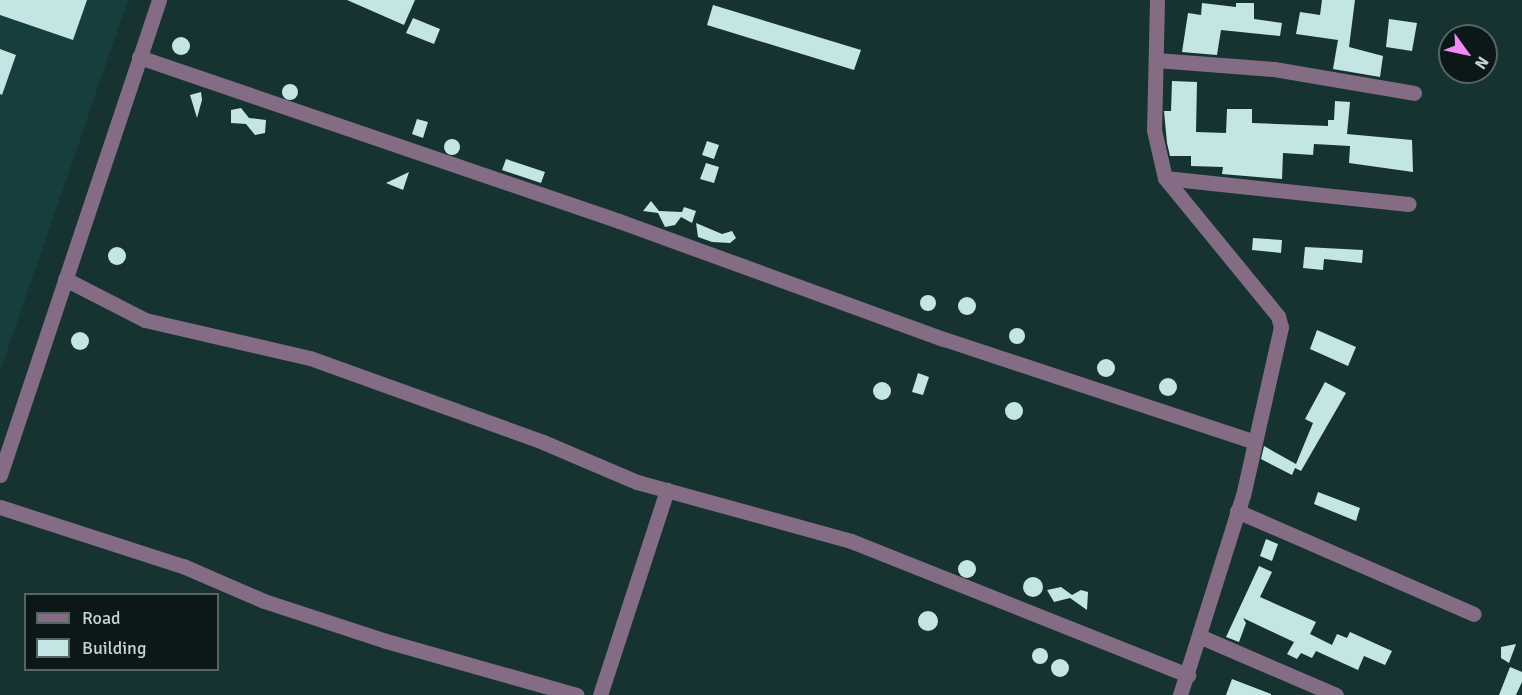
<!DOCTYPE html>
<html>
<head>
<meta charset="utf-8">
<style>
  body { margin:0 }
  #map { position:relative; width:1522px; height:695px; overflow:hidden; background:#163332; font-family:Signika,sans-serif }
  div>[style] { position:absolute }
  .built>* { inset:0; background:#153e3d }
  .building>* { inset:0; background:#c3e5e3 }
  .round { border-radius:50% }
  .minor>* { height:15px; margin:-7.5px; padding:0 7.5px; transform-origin:7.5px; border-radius:7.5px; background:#846d84 }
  span { translate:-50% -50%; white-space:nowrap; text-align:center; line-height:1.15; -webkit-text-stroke:6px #0c1818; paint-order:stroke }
  .legend { position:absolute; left:24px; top:593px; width:195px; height:78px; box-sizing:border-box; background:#0c1818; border:2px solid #566464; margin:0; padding:8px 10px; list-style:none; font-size:18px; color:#c6d6d5 }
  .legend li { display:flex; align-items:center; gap:12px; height:30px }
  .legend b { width:30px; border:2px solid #566464 }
  .north { position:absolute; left:1438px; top:24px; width:60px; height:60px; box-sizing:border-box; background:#0c1818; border:2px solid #566464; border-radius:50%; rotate:123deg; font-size:16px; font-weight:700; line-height:24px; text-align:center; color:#c6d6d5 }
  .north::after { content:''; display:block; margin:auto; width:21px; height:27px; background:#f28af3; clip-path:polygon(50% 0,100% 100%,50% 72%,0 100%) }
</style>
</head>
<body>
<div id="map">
  <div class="built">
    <i style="clip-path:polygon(0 0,128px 0,0 372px)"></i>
  </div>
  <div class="building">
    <i style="clip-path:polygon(0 0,87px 0,73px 40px,0 15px)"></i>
    <i style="clip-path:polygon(347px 0,415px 0,404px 25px)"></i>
    <i style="clip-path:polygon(1322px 0,1355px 0,1349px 47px,1383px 56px,1380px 77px,1333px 69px,1338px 40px,1296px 34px,1300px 12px,1320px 15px)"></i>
    <i style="clip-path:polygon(1202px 3px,1236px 7px,1236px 3px,1254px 3px,1254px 19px,1282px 23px,1280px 36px,1221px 30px,1217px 55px,1182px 52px,1188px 13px,1201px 15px)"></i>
    <i style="clip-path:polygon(713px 5px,861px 50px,854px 70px,707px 25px)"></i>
    <i style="clip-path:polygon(413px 18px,440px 29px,434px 44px,406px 33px)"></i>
    <i style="clip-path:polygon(1389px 19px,1417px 23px,1412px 51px,1386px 47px)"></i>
    <i class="round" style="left:172px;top:37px;width:18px;height:18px"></i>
    <i style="clip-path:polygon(0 49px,16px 55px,2px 95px,0 94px)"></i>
    <i style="clip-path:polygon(1172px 81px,1197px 82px,1196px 132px,1226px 133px,1227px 109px,1252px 109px,1252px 123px,1328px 126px,1328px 120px,1334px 120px,1335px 101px,1350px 102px,1347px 134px,1412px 140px,1413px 172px,1349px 163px,1350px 146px,1314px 144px,1313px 155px,1283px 153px,1282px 179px,1222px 174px,1223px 167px,1191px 166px,1191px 156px,1170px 156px,1167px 143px,1164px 111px,1171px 111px)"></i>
    <i class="round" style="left:282px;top:84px;width:16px;height:16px"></i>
    <i style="clip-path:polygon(201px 92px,202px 100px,197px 118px,190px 95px)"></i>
    <i style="clip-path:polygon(241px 108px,249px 118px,266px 120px,265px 133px,255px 135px,246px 124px,231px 123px,231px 110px)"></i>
    <i style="clip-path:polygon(417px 119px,428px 122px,423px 138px,412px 134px)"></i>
    <i class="round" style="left:444px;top:139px;width:16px;height:16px"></i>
    <i style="clip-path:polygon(707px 141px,719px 145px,714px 159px,702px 155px)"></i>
    <i style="clip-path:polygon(506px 159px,545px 172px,541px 183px,502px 170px)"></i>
    <i style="clip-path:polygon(706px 163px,719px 167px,714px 183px,700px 179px)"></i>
    <i style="clip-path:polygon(409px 172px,403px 190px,386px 183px)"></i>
    <i style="clip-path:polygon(651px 201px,659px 211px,682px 212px,684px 207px,696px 211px,692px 223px,681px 217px,675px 225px,665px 227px,658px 213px,643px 211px)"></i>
    <i style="clip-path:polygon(696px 223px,722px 234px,732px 231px,736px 238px,730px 243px,712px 242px,698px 237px)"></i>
    <i style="clip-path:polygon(1253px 238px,1282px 240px,1281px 253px,1252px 250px)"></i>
    <i class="round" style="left:108px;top:247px;width:18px;height:18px"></i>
    <i style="clip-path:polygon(1305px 247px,1363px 250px,1362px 263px,1324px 259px,1323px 270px,1303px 268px)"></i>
    <i class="round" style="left:920px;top:295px;width:16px;height:16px"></i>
    <i class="round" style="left:958px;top:297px;width:18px;height:18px"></i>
    <i class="round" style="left:1009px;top:328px;width:16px;height:16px"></i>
    <i style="clip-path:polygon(1317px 330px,1356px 347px,1348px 366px,1310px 349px)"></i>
    <i class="round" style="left:71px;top:332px;width:18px;height:18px"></i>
    <i class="round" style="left:1097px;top:359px;width:18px;height:18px"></i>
    <i style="clip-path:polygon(918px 373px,929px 377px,923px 395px,912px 392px)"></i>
    <i class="round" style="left:1159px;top:378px;width:18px;height:18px"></i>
    <i class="round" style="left:873px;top:382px;width:18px;height:18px"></i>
    <i style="clip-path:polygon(1325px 382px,1346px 393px,1301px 471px,1295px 468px,1292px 475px,1261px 459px,1264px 446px,1296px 464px,1313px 423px,1305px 419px)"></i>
    <i class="round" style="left:1005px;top:402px;width:18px;height:18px"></i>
    <i style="clip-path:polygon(1318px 492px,1360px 508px,1356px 521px,1314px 504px)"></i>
    <i style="clip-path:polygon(1266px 539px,1278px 544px,1272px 561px,1260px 556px)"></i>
    <i class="round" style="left:958px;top:560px;width:18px;height:18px"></i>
    <i style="clip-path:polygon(1259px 566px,1272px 572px,1260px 597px,1316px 622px,1310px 634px,1332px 645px,1337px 634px,1347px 638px,1350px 632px,1392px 651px,1385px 665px,1364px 656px,1358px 670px,1316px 651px,1312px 658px,1301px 653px,1297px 659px,1287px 654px,1294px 642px,1243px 618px,1246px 623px,1239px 642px,1226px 637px)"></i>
    <i class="round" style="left:1023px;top:577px;width:20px;height:20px"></i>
    <i style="clip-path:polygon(1061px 587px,1072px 595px,1081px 590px,1088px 592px,1087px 610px,1070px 598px,1054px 602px,1047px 590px)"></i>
    <i class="round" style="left:918px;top:611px;width:20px;height:20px"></i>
    <i style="clip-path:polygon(1516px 644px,1509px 663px,1501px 658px,1501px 647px)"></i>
    <i class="round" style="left:1032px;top:648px;width:16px;height:16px"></i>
    <i class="round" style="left:1051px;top:659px;width:18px;height:18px"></i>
    <i style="clip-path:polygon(1510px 667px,1522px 672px,1522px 682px,1516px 695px,1499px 695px)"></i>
    <i style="clip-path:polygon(1232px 679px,1271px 694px,1271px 695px,1226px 695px)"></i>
  </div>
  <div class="minor">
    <i style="left:1157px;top:0;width:130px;rotate:91.3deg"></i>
    <i style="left:1154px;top:130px;width:49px;rotate:77.1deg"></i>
    <i style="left:1165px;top:178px;width:178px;rotate:50.7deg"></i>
    <i style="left:1278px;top:316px;width:11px;rotate:75deg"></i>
    <i style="left:1281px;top:327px;width:172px;rotate:102.7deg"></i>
    <i style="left:1243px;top:495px;width:210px;rotate:107.5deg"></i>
    <i style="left:139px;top:57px;width:507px;rotate:18.86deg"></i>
    <i style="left:619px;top:221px;width:346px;rotate:20deg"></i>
    <i style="left:944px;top:339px;width:325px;rotate:18.3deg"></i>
    <i style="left:1156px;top:60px;width:118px;rotate:4.4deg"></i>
    <i style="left:1274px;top:69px;width:142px;rotate:9.7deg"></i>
    <i style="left:1165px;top:178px;width:245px;rotate:6.1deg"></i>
    <i style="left:65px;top:279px;width:90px;rotate:27.1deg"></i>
    <i style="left:145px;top:320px;width:169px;rotate:13deg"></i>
    <i style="left:310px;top:358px;width:248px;rotate:19.8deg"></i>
    <i style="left:543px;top:442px;width:102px;rotate:23.1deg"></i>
    <i style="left:637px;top:482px;width:222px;rotate:15.4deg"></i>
    <i style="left:851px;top:541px;width:363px;rotate:21.7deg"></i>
    <i style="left:0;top:475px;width:501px;rotate:-71.49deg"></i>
    <i style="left:0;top:507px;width:192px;rotate:17.9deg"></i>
    <i style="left:183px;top:566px;width:88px;rotate:23.4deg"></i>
    <i style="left:264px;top:601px;width:128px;rotate:18.2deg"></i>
    <i style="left:386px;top:641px;width:198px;rotate:15.8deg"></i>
    <i style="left:1237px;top:511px;width:258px;rotate:23.5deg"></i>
    <i style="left:1199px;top:636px;width:149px;rotate:23.3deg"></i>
    <i style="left:600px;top:695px;width:216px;rotate:-71.9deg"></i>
  </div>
  <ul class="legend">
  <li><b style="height:8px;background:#846d84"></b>Road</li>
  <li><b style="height:16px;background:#c3e5e3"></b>Building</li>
  </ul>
  <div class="north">N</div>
</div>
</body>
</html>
